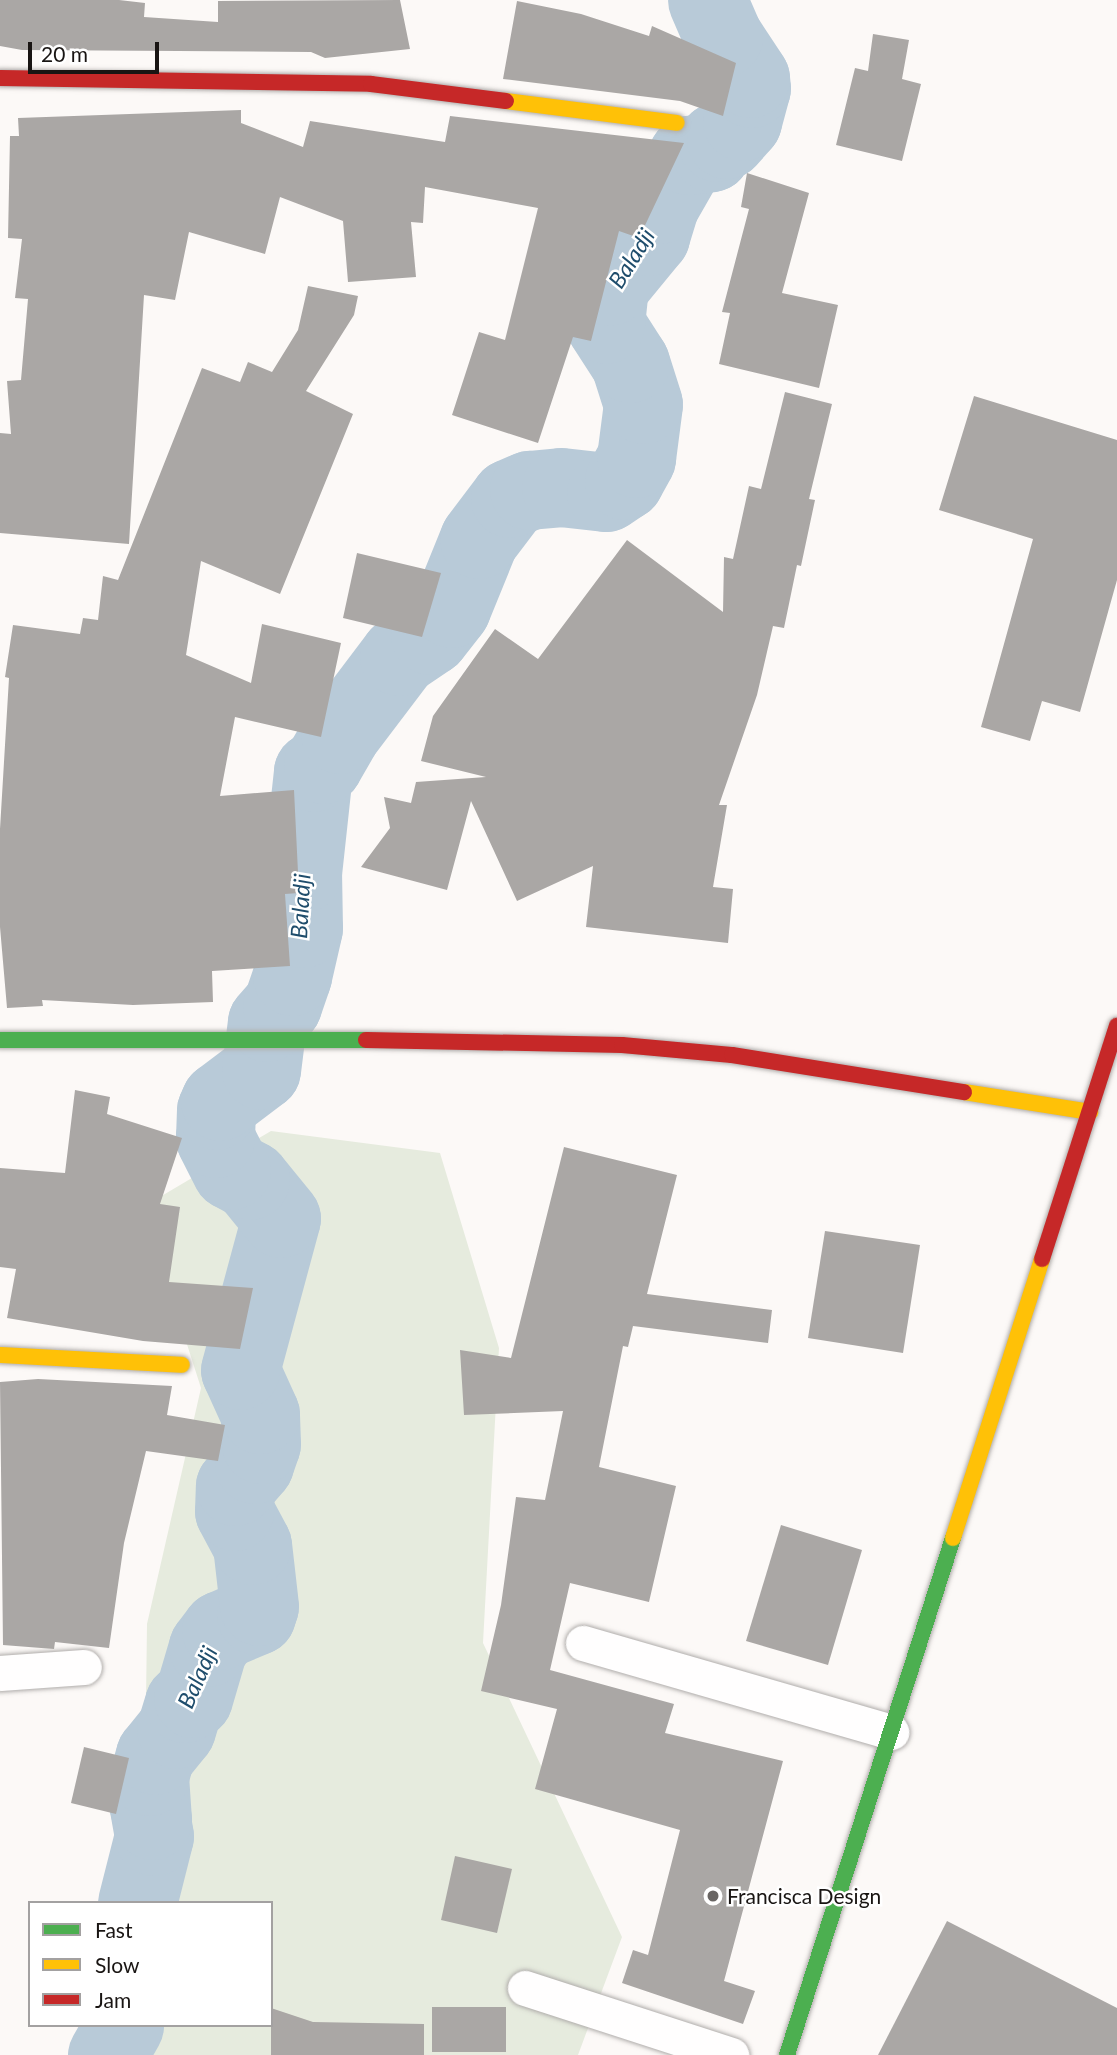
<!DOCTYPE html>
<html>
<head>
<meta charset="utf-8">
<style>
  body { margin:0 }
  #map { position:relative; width:1117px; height:2055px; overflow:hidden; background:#fcf9f7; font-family:Lato,sans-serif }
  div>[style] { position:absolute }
  .green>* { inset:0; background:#e6ebde }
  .river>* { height:79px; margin:-39.5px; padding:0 39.5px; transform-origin:39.5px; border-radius:39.5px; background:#b8cad8 }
  .building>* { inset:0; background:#aaa7a5 }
  .roads { filter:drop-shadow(0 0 2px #b0adab) drop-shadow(0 0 2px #b0adab) }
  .street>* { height:35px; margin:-17.5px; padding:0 17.5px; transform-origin:17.5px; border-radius:17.5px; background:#fffefe }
  .fast>* { height:16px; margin:-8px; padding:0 8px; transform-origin:8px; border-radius:8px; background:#4caf50 }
  .slow>* { height:16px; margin:-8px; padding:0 8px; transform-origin:8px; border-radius:8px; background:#ffc107 }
  .jam>* { height:16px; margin:-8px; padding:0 8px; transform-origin:8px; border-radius:8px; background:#c62828 }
  .dots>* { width:19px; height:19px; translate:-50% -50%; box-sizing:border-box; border:4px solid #fff; border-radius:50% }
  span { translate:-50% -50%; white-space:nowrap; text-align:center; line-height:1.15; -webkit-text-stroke:5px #fff; paint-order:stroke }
  .poi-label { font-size:21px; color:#191513 }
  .left { translate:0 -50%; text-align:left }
  .water-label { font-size:23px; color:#1f4d6c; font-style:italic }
  .legend { position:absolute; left:28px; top:1901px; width:245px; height:126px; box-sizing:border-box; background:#fff; border:2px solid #a3a1a1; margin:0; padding:9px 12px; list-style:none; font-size:21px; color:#191513 }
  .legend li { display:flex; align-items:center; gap:14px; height:35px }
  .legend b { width:35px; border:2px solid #a3a1a1 }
  .scale { position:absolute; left:28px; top:42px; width:131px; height:32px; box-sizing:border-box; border:4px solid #191513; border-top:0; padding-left:9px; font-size:21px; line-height:24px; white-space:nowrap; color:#191513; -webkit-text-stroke:5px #fff; paint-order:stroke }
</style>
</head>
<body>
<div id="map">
  <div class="green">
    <i style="clip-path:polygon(271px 1131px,440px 1153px,499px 1348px,483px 1643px,622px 1937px,578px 2055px,87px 2055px,96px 2025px,271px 2025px,271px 1903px,131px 1903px,144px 1855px,147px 1624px,201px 1388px,143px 1207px)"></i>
  </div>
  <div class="river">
    <i style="left:137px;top:1903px;width:69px;rotate:-75.8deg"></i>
    <i style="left:154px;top:1836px;width:35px;rotate:-100deg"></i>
    <i style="left:148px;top:1802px;width:18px;rotate:77deg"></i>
    <i style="left:152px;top:1820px;width:44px;rotate:-93.9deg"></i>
    <i style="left:149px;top:1776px;width:22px;rotate:-74deg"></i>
    <i style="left:155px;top:1755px;width:33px;rotate:-51deg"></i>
    <i style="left:176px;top:1729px;width:27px;rotate:-73deg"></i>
    <i style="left:184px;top:1703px;width:10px;rotate:-29deg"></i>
    <i style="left:193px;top:1698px;width:53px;rotate:-73.6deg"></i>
    <i style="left:208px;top:1647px;width:21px;rotate:-53deg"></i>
    <i style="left:221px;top:1630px;width:38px;rotate:-23deg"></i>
    <i style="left:256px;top:1615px;width:9px;rotate:-72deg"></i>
    <i style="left:259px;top:1606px;width:61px;rotate:-96.5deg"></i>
    <i style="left:252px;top:1545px;width:38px;rotate:-118deg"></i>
    <i style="left:234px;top:1511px;width:25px;rotate:-88deg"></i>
    <i style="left:235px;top:1486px;width:29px;rotate:-49deg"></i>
    <i style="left:254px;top:1464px;width:21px;rotate:-71deg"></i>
    <i style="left:261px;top:1444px;width:30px;rotate:-92deg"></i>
    <i style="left:260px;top:1414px;width:48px;rotate:-114.4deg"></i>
    <i style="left:240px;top:1370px;width:157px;rotate:-74.9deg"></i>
    <i style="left:281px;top:1218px;width:49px;rotate:-129.2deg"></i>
    <i style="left:250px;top:1180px;width:21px;rotate:-152deg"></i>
    <i style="left:231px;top:1170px;width:36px;rotate:-117deg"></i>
    <i style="left:215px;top:1138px;width:28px;rotate:-88deg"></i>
    <i style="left:216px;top:1110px;width:10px;rotate:-66deg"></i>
    <i style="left:220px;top:1101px;width:51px;rotate:-37.1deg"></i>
    <i style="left:261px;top:1070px;width:48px;rotate:-82.9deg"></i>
    <i style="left:267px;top:1022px;width:23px;rotate:-49deg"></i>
    <i style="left:282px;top:1005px;width:31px;rotate:-71deg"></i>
    <i style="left:292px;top:976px;width:49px;rotate:-77.1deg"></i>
    <i style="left:303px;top:928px;width:55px;rotate:-91deg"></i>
    <i style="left:302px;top:873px;width:102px;rotate:-83.8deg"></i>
    <i style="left:313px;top:772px;width:13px;rotate:-39deg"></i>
    <i style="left:323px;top:764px;width:34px;rotate:-60deg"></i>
    <i style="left:340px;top:734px;width:98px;rotate:-52.9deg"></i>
    <i style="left:399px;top:656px;width:37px;rotate:-34deg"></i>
    <i style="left:430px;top:635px;width:34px;rotate:-52deg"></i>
    <i style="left:451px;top:608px;width:74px;rotate:-67.9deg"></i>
    <i style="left:479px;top:539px;width:51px;rotate:-52.9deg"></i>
    <i style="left:510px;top:498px;width:21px;rotate:-23deg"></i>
    <i style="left:529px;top:490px;width:32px;rotate:-5deg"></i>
    <i style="left:561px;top:487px;width:45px;rotate:6.3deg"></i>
    <i style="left:606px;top:492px;width:22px;rotate:-34deg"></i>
    <i style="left:624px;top:480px;width:25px;rotate:-61deg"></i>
    <i style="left:636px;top:458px;width:54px;rotate:-82.6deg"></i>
    <i style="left:643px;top:404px;width:43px;rotate:-107.6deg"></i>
    <i style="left:630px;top:363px;width:46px;rotate:-122.7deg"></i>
    <i style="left:605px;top:324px;width:38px;rotate:-84deg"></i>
    <i style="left:609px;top:286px;width:65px;rotate:-50.6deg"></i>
    <i style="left:650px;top:236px;width:34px;rotate:-73deg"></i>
    <i style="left:660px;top:204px;width:56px;rotate:-60.3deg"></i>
    <i style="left:688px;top:155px;width:23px;rotate:-7deg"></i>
    <i style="left:711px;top:152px;width:12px;rotate:-59deg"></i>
    <i style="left:717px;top:142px;width:9px;rotate:-18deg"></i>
    <i style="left:726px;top:139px;width:24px;rotate:-48deg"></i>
    <i style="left:742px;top:121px;width:34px;rotate:-75deg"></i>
    <i style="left:751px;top:88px;width:10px;rotate:-96deg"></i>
    <i style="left:750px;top:78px;width:49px;rotate:-123.4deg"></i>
    <i style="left:723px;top:37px;width:40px;rotate:-113.4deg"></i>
    <i style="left:107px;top:2055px;width:34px;rotate:-60deg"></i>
  </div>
  <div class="building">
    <i style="clip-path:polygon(0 0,119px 0,145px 3px,144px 17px,218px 22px,218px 1px,400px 0,410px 49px,325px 58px,311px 52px,22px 50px,0 46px)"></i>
    <i style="clip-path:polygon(517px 1px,581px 14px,649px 36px,652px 26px,736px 63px,723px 116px,680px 101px,503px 79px)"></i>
    <i style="clip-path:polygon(873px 34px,909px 40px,902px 79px,921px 84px,902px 161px,836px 145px,855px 68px,868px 71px)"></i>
    <i style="clip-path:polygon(241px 110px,241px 123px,303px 147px,310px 121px,445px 142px,450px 116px,684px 143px,639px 238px,619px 231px,591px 341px,573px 337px,538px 443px,452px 415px,479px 332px,505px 340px,538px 208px,425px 187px,423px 223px,411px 222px,416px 277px,348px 282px,343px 221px,280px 197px,265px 254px,189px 232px,175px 300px,144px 295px,129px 544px,0 533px,0 433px,11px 434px,7px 381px,21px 380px,28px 299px,15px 298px,22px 239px,8px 238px,10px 136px,19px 136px,18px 118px)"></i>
    <i style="clip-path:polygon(747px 173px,809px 193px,782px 293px,838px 305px,819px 388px,719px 364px,730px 313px,722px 312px,749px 209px,741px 207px)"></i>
    <i style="clip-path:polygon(308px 286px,358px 296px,354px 315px,306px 391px,353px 414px,280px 594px,201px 561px,186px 655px,251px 683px,262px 624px,341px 643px,321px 737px,235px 717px,220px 796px,294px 790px,299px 893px,285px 894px,290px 966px,212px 971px,213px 1002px,133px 1005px,42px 1000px,43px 1006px,7px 1008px,0 927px,0 829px,9px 678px,5px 677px,13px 625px,80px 634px,83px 618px,98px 620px,103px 576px,118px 580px,202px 368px,240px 382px,248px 362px,272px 372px,298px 330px)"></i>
    <i style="clip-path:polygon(785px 392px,832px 404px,809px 499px,815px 500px,801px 566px,797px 565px,784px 628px,773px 626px,757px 695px,719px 805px,727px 805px,713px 887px,733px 889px,728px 943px,586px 927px,593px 866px,517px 901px,471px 801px,447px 890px,361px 867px,390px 828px,384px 797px,411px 803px,416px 782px,486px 777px,421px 761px,433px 716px,495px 629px,538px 659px,627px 540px,723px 612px,724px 557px,733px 559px,749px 486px,761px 489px)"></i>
    <i style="clip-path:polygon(974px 396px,1117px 440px,1117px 580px,1080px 712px,1042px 701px,1030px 741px,981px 727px,1033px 539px,939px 510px)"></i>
    <i style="clip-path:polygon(357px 553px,441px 573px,422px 637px,343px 618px)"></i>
    <i style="clip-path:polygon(75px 1090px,110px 1097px,107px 1114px,182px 1138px,160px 1204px,180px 1207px,169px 1282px,253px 1288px,240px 1349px,143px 1341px,7px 1318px,16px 1269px,0 1267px,0 1168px,65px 1173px)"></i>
    <i style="clip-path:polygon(564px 1147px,677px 1175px,647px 1294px,772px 1310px,768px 1343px,633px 1326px,628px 1347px,623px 1346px,599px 1467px,676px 1486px,649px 1602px,570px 1583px,550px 1670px,674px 1704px,665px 1733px,783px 1761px,724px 1981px,755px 1991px,743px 2024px,622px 1983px,633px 1950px,648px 1955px,680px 1830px,535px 1789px,557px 1709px,481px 1691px,501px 1605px,516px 1497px,545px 1500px,563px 1411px,464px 1415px,460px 1350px,511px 1358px)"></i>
    <i style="clip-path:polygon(825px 1231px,920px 1245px,903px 1353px,808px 1338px)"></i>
    <i style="clip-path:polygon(38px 1379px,172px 1386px,167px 1415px,225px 1425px,218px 1461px,146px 1451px,124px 1543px,109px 1648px,55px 1642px,54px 1649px,3px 1645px,0 1382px)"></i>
    <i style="clip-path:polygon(781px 1525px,862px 1550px,828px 1665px,746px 1641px)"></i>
    <i style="clip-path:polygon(84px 1747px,129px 1758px,116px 1814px,71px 1803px)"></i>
    <i style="clip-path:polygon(455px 1856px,512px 1869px,497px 1933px,441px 1920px)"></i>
    <i style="clip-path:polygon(947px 1921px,1117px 2008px,1117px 2055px,878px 2055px)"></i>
    <i style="clip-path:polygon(432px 2007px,506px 2007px,506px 2052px,432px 2052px)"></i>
    <i style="clip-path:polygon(271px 2008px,313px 2022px,424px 2024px,424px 2055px,271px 2055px)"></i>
  </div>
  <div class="roads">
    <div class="street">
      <i style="left:583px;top:1643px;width:321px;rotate:16.1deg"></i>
      <i style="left:0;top:1673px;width:84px;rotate:-4.1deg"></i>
      <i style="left:525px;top:1988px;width:217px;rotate:18deg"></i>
    </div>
    <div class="fast">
      <i style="left:0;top:1040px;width:366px"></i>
      <i style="left:787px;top:2055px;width:543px;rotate:-72.2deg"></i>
    </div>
    <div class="slow">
      <i style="left:506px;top:101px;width:172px;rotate:7.3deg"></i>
      <i style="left:964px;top:1092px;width:128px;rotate:9deg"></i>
      <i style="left:0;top:1355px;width:182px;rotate:3.1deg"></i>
      <i style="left:953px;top:1538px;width:293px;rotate:-72.3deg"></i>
    </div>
    <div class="jam">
      <i style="left:0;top:78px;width:371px;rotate:0.9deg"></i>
      <i style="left:371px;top:84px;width:136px;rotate:7.2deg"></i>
      <i style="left:366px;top:1040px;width:256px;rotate:1.1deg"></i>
      <i style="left:622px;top:1045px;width:110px;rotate:5.2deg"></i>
      <i style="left:732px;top:1055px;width:235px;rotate:9.1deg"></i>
      <i style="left:1042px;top:1259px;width:245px;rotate:-72.2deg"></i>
    </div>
  </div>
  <div class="dots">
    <i style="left:713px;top:1896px;background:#686563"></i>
  </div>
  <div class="poi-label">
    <span class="left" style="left:727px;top:1896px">Francisca Design</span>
  </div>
  <div class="water-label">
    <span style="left:631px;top:258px;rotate:-58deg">Baladji</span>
    <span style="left:300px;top:906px;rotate:-87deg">Baladji</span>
    <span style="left:197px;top:1677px;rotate:-66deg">Baladji</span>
  </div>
  <ul class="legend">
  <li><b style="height:9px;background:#4caf50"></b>Fast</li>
  <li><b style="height:9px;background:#ffc107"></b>Slow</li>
  <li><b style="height:9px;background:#c62828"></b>Jam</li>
  </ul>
  <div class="scale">20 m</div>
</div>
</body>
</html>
